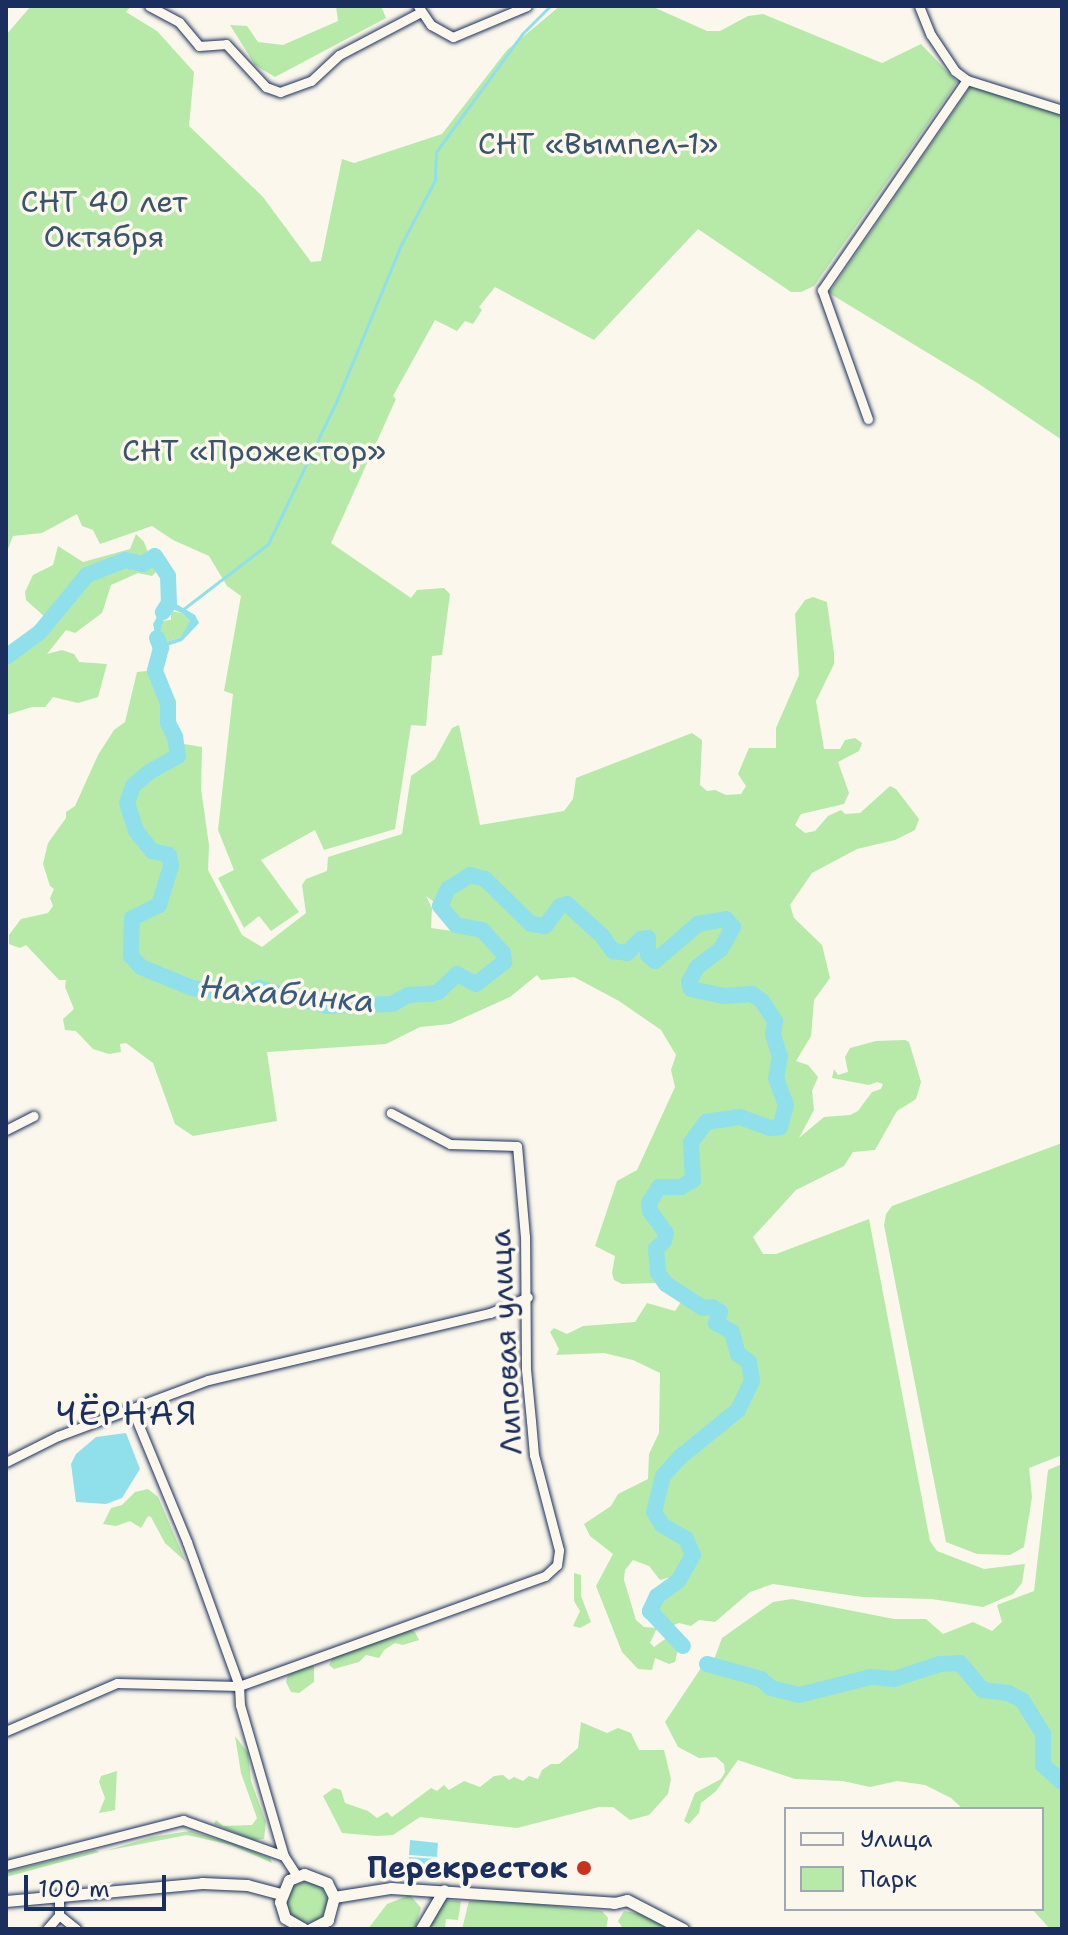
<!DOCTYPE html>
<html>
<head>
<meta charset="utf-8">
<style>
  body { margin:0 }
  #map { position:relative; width:1068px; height:1935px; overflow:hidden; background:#fbf7ec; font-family:"Shantell Sans",sans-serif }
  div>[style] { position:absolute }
  .green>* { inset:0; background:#b7e9a9 }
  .round { border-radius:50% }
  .water>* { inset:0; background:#90e0ec }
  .stream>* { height:3px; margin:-1.5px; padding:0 1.5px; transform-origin:1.5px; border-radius:1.5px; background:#90e0ec }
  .river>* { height:16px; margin:-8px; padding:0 8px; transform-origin:8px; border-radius:8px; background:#90e0ec }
  .roads { filter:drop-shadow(0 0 2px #1b2f5e) drop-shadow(0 0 2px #1b2f5e) }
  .minor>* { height:9px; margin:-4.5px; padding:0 4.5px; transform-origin:4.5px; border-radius:4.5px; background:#fbf7ec }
  .tertiary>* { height:11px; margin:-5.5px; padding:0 5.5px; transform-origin:5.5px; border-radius:5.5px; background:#fbf7ec }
  .dots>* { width:22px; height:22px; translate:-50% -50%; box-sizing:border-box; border:4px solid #fbf7ec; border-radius:50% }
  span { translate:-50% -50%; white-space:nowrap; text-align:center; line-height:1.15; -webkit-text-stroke:7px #fbf7ec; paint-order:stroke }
  .park-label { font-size:30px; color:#3a546d }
  .street-label { font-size:30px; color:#1b2f5e }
  .poi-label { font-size:30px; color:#1b2f5e; font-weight:700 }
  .right { translate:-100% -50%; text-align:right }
  .water-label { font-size:32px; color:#385b82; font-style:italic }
  .quarter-label { font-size:34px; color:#1b2f5e; letter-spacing:2px }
  .frame { position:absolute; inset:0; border:8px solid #1b2f5e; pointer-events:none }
  .legend { position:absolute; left:784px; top:1807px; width:260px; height:104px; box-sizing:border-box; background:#fbf7ec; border:2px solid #a1a7b3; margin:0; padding:10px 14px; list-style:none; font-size:24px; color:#1b2f5e }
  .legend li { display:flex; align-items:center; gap:16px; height:40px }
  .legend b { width:40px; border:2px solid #a1a7b3 }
  .scale { position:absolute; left:24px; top:1875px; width:142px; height:36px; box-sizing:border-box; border:4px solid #1b2f5e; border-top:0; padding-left:10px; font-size:24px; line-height:28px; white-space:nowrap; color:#1b2f5e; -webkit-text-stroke:6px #fbf7ec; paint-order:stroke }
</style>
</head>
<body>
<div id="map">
  <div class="green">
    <i style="clip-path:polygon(31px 6px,131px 6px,126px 12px,157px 31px,194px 72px,189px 126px,263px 197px,311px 262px,321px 261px,342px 159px,354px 163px,442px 134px,507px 50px,560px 6px,651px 6px,707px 31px,720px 31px,748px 16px,763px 14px,882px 63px,921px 44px,957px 82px,814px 286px,801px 292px,791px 292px,698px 229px,594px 340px,495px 287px,479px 307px,482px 310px,473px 324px,465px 321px,457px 331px,435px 320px,393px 396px,396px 399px,331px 543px,411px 598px,417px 590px,444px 588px,450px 594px,442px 655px,432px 656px,426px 726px,411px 725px,395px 829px,324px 850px,315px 830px,261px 860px,299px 912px,271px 931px,259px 916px,244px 928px,218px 878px,234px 870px,218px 830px,233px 694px,224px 691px,241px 596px,227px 586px,209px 556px,173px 540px,152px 526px,100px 544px,93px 530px,82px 526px,77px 514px,42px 533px,13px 536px,6px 554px,6px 35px)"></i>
    <i style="clip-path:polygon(336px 6px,381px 6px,386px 18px,275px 77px,255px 65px,230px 25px,247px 26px,258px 42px,283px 45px,338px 21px)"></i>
    <i style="clip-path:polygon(971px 86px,1062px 113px,1062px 440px,979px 384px,829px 293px)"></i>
    <i style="clip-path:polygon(136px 534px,144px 542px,156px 572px,152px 576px,138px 573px,111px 585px,102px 613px,75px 633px,66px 630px,47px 654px,62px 650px,74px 654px,79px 662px,107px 664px,98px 697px,78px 703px,53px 697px,45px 707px,32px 707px,6px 715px,6px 656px,30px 646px,31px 630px,38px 627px,45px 632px,49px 627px,47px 619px,26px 600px,25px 592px,33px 575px,53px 565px,58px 546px,83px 562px,130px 549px)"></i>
    <i style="clip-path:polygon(evenodd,813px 597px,827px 602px,834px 653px,834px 664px,816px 701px,824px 749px,840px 749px,845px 740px,855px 738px,862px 743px,859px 751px,838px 762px,849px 793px,844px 804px,801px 814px,795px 825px,805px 833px,815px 831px,828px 816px,841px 810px,845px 814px,860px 813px,890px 786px,896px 789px,919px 819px,915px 830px,895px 840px,857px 849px,812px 873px,790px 905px,794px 918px,822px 945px,830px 978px,814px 1000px,811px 1036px,796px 1061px,808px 1065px,818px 1077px,812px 1091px,814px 1110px,799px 1138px,824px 1117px,850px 1115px,858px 1111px,872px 1092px,881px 1089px,883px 1084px,877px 1082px,869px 1085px,832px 1078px,834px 1069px,838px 1075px,848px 1072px,845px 1057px,850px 1048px,876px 1041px,905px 1040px,909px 1042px,921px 1082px,916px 1099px,897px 1111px,875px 1150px,853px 1152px,844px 1166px,796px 1190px,753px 1237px,763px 1254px,776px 1254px,869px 1219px,930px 1541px,937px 1551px,984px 1569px,1025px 1564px,1022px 1583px,1013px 1594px,983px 1607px,932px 1599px,862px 1597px,773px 1584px,750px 1592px,715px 1622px,699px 1620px,691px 1626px,679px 1623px,664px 1629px,659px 1626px,655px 1613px,681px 1574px,660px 1580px,649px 1566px,633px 1560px,625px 1570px,624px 1580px,636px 1620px,644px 1627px,657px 1628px,650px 1643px,654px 1647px,668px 1637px,674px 1640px,678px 1649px,675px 1662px,669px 1664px,655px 1658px,652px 1670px,638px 1669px,622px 1652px,596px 1586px,613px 1554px,590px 1536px,584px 1524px,611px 1506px,618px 1494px,648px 1479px,649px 1454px,659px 1433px,660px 1373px,633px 1360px,604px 1353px,556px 1355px,559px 1349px,550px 1332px,554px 1328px,567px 1334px,583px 1326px,635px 1322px,647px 1303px,675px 1311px,681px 1302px,656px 1283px,622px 1284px,614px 1280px,612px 1273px,615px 1256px,595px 1246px,617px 1181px,637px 1170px,675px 1087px,671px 1070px,676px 1055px,661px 1030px,619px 1001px,574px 977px,541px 980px,537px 975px,510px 997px,450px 1024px,420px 1027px,386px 1044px,267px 1052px,277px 1121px,193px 1136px,175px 1124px,153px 1063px,126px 1043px,120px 1044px,121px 1052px,109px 1054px,93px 1049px,76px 1031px,65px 1030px,63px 1019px,74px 1009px,65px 987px,66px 980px,59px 980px,26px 945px,20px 948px,9px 944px,9px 935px,21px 919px,48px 913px,53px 906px,50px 898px,54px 889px,50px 886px,43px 864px,48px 843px,66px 818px,66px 812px,75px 806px,98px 755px,114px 730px,125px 722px,137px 672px,147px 671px,155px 683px,166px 706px,160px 720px,172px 742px,202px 747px,201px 789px,209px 845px,208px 870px,242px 935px,262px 947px,306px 913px,302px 885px,306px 879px,327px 871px,328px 857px,402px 834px,411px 776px,435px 759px,452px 728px,459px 725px,480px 825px,564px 811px,573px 799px,576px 778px,692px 733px,702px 740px,700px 785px,707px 791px,715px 790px,726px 795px,741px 794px,746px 786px,738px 774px,749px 748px,776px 748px,776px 728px,799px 675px,795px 614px,805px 600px,813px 597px,426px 896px,434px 902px,441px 900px,442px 909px,464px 924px,460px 932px,431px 928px,432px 908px,426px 896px)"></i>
    <i style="clip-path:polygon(171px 611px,182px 613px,190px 621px,188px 629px,181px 637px,164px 643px,159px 636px,162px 621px,171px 620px)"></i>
    <i style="clip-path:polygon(1062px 1143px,1062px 1455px,1029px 1468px,1032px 1497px,1024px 1547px,1010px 1555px,977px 1554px,946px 1542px,884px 1225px,886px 1214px,892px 1206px)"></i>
    <i style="clip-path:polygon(1062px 1464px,1062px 1929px,1050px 1929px,1032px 1909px,1042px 1909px,1042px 1809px,963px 1809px,951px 1798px,925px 1785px,897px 1781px,870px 1787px,843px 1781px,795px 1779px,738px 1760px,716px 1791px,701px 1803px,699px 1813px,689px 1824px,684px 1821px,695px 1793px,721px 1779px,725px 1772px,724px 1764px,716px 1757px,699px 1758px,678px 1747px,665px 1722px,701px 1668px,712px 1665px,722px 1638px,773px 1602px,792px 1599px,894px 1619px,926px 1619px,943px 1634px,973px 1622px,992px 1631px,1002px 1622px,997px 1605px,1034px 1591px,1048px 1470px)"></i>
    <i style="clip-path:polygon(148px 1489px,158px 1497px,186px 1562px,165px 1543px,151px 1517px,148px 1516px,141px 1528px,130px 1521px,116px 1526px,103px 1524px,111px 1508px,122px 1505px,135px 1492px)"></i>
    <i style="clip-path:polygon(574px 1573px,581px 1575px,581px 1596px,591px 1622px,580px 1628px,573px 1626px,580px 1611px,574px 1601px)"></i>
    <i style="clip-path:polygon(410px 1630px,415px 1632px,419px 1640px,403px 1645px,395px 1643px,384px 1650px,379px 1658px,366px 1655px,359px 1662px,334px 1669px,329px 1665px,334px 1655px)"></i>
    <i style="clip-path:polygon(309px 1664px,314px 1666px,314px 1682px,299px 1693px,291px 1692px,286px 1682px,288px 1675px)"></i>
    <i style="clip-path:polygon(581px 1722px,607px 1733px,618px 1728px,631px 1733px,639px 1750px,664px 1750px,671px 1779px,668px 1794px,649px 1815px,630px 1820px,613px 1807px,599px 1807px,517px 1828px,420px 1817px,393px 1835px,377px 1836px,342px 1833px,323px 1796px,334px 1788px,341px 1790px,345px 1803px,368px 1811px,377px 1818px,387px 1812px,392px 1817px,431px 1788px,437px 1791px,444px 1785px,449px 1790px,464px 1781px,480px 1787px,494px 1776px,503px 1775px,509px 1780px,514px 1777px,523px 1781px,529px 1776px,538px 1779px,542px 1770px,551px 1764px,559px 1764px,578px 1748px)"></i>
    <i style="clip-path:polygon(235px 1736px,248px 1753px,251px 1781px,266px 1822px,264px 1839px,253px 1840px,214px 1824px,216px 1820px,223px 1826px,252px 1825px,257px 1818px,241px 1773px)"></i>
    <i style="clip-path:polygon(117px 1771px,115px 1810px,99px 1813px,105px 1798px,99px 1782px,101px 1776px)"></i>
    <i style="clip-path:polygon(190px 1831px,231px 1843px,270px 1858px,272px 1863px,231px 1845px,187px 1835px,105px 1851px,152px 1837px)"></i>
    <i style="clip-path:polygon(95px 1850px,99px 1852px,6px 1877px,6px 1872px)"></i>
    <i class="round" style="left:287px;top:1882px;width:40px;height:40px"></i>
    <i style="clip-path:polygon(410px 1895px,421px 1908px,415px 1929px,368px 1929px,387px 1904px)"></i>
    <i style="clip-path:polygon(444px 1900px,461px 1901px,458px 1920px,446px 1919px,445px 1928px,429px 1926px)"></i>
    <i style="clip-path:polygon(498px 1900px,602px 1911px,608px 1918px,606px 1929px,462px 1929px,469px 1901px)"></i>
    <i style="clip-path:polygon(624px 1911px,648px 1915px,672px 1929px,622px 1927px,618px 1921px)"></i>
  </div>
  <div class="water">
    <i style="clip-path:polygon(evenodd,170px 593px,173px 602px,195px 615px,199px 623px,182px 641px,167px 646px,160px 658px,153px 624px,170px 593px,167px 607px,182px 613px,190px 621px,181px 637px,164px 643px,159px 636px,167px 607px)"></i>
    <i style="clip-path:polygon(126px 1433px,140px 1469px,122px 1498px,106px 1504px,76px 1502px,71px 1464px,76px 1454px,96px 1437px)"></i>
    <i style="clip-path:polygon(410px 1840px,438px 1843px,437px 1857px,409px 1855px)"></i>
    <i style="clip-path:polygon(409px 1857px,437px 1859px,436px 1873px,408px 1871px)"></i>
  </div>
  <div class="stream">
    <i style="left:182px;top:610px;width:108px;rotate:-37.5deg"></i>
    <i style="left:268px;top:544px;width:160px;rotate:-64.4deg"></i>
    <i style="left:337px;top:400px;width:168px;rotate:-67.6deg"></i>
    <i style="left:401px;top:245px;width:73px;rotate:-62.4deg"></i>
    <i style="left:435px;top:180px;width:28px;rotate:-88deg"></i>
    <i style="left:436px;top:152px;width:146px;rotate:-53.9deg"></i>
    <i style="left:522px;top:34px;width:40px;rotate:-45deg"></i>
  </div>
  <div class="river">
    <i style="left:157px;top:638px;width:11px;rotate:68deg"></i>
    <i style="left:161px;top:648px;width:24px;rotate:105deg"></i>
    <i style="left:155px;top:671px;width:35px;rotate:68deg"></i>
    <i style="left:168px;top:703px;width:20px;rotate:90deg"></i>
    <i style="left:168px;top:723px;width:16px;rotate:63deg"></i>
    <i style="left:175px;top:737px;width:19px;rotate:81deg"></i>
    <i style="left:178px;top:756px;width:33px;rotate:151deg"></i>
    <i style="left:149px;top:772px;width:21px;rotate:139deg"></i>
    <i style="left:133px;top:786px;width:18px;rotate:109deg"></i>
    <i style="left:127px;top:803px;width:29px;rotate:72deg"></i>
    <i style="left:136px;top:831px;width:26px;rotate:51deg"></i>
    <i style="left:152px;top:851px;width:17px;rotate:13deg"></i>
    <i style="left:169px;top:855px;width:11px;rotate:80deg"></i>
    <i style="left:171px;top:866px;width:41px;rotate:107.1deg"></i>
    <i style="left:159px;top:905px;width:30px;rotate:154deg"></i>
    <i style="left:132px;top:918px;width:38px;rotate:92deg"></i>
    <i style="left:131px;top:956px;width:15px;rotate:48deg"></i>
    <i style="left:141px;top:967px;width:55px;rotate:22.4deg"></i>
    <i style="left:192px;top:988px;width:49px;rotate:8.1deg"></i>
    <i style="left:241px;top:995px;width:19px;rotate:-21deg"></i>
    <i style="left:259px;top:988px;width:70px;rotate:14.8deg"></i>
    <i style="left:327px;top:1006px;width:65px;rotate:-1.8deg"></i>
    <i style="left:392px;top:1004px;width:18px;rotate:-29deg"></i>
    <i style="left:408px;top:995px;width:22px;rotate:-3deg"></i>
    <i style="left:430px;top:994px;width:8px;rotate:-14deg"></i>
    <i style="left:438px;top:992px;width:26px;rotate:-43deg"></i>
    <i style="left:457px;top:974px;width:21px;rotate:28deg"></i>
    <i style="left:476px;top:984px;width:36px;rotate:-38deg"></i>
    <i style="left:504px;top:962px;width:9px;rotate:-96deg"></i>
    <i style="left:503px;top:953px;width:31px;rotate:-132deg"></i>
    <i style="left:482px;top:930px;width:26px;rotate:-169deg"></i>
    <i style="left:456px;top:925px;width:25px;rotate:-130deg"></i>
    <i style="left:440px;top:906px;width:19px;rotate:-65deg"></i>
    <i style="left:448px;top:889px;width:26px;rotate:-32deg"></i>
    <i style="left:470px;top:875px;width:16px;rotate:15deg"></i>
    <i style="left:485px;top:879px;width:64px;rotate:44.4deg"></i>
    <i style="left:531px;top:924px;width:14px;rotate:8deg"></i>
    <i style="left:545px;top:926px;width:25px;rotate:-53deg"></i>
    <i style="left:560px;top:906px;width:7px;rotate:-16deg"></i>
    <i style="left:567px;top:904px;width:47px;rotate:42.4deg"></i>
    <i style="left:602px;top:936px;width:19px;rotate:54deg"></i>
    <i style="left:613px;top:951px;width:14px;rotate:8deg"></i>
    <i style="left:627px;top:953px;width:20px;rotate:-45deg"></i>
    <i style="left:641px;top:939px;width:7px;rotate:-8deg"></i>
    <i style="left:648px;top:938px;width:17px;rotate:90deg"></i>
    <i style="left:648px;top:955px;width:9px;rotate:41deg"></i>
    <i style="left:655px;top:961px;width:57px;rotate:-40.7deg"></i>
    <i style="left:698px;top:924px;width:28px;rotate:-10deg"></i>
    <i style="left:726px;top:919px;width:11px;rotate:49deg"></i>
    <i style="left:733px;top:927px;width:25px;rotate:119deg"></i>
    <i style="left:721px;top:949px;width:30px;rotate:143deg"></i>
    <i style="left:697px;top:967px;width:17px;rotate:118deg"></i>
    <i style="left:689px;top:982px;width:7px;rotate:74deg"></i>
    <i style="left:691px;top:989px;width:34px;rotate:12deg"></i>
    <i style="left:724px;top:996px;width:28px;rotate:-4deg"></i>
    <i style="left:752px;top:994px;width:12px;rotate:35deg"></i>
    <i style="left:762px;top:1001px;width:24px;rotate:57deg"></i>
    <i style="left:775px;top:1021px;width:14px;rotate:98deg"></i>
    <i style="left:773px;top:1035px;width:22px;rotate:72deg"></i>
    <i style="left:780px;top:1056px;width:22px;rotate:100deg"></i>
    <i style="left:776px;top:1078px;width:29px;rotate:70deg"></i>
    <i style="left:786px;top:1105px;width:23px;rotate:105deg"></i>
    <i style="left:780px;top:1127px;width:10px;rotate:174deg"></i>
    <i style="left:770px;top:1128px;width:32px;rotate:-160deg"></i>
    <i style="left:740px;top:1117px;width:34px;rotate:172deg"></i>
    <i style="left:706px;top:1122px;width:26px;rotate:126deg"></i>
    <i style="left:691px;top:1143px;width:37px;rotate:87deg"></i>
    <i style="left:693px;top:1180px;width:14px;rotate:150deg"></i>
    <i style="left:681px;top:1187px;width:22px;rotate:180deg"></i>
    <i style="left:659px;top:1187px;width:19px;rotate:122deg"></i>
    <i style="left:649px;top:1203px;width:8px;rotate:83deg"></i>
    <i style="left:650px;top:1211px;width:27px;rotate:54deg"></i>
    <i style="left:666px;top:1233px;width:8px;rotate:104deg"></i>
    <i style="left:664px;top:1241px;width:11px;rotate:135deg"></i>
    <i style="left:656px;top:1249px;width:24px;rotate:85deg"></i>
    <i style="left:658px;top:1273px;width:14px;rotate:54deg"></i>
    <i style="left:666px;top:1284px;width:44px;rotate:33deg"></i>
    <i style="left:703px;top:1308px;width:9px;rotate:-6deg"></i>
    <i style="left:712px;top:1307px;width:9px;rotate:32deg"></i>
    <i style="left:720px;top:1312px;width:12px;rotate:110deg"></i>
    <i style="left:716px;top:1323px;width:18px;rotate:29deg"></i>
    <i style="left:732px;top:1332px;width:23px;rotate:75deg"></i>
    <i style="left:738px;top:1354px;width:14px;rotate:36deg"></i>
    <i style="left:749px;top:1362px;width:19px;rotate:81deg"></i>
    <i style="left:752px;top:1381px;width:32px;rotate:116deg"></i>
    <i style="left:738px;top:1410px;width:75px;rotate:141deg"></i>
    <i style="left:680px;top:1457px;width:25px;rotate:132deg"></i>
    <i style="left:663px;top:1476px;width:37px;rotate:104deg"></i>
    <i style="left:654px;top:1512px;width:15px;rotate:58deg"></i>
    <i style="left:662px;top:1525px;width:28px;rotate:30deg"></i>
    <i style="left:686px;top:1539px;width:17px;rotate:66deg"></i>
    <i style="left:693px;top:1555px;width:30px;rotate:120deg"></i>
    <i style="left:678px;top:1581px;width:26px;rotate:144deg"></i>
    <i style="left:657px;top:1596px;width:17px;rotate:115deg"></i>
    <i style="left:650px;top:1611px;width:48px;rotate:46.7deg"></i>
    <i style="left:6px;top:657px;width:42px;rotate:-36.3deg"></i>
    <i style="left:40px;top:632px;width:74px;rotate:-50.5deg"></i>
    <i style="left:87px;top:575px;width:41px;rotate:-21.5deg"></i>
    <i style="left:125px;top:560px;width:18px;rotate:13deg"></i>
    <i style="left:143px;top:564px;width:14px;rotate:-34deg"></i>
    <i style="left:155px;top:556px;width:24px;rotate:57deg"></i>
    <i style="left:168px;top:576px;width:27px;rotate:88deg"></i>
    <i style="left:169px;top:603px;width:11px;rotate:124deg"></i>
    <i style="left:707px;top:1664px;width:56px;rotate:15.5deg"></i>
    <i style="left:761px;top:1679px;width:13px;rotate:42deg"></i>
    <i style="left:771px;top:1688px;width:29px;rotate:14deg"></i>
    <i style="left:799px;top:1695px;width:74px;rotate:-14deg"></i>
    <i style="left:871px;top:1677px;width:23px;rotate:5deg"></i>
    <i style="left:894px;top:1679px;width:48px;rotate:-18.1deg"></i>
    <i style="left:940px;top:1664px;width:20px;rotate:-3deg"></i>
    <i style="left:960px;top:1663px;width:35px;rotate:50deg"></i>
    <i style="left:983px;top:1690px;width:25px;rotate:7deg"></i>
    <i style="left:1008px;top:1693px;width:16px;rotate:27deg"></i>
    <i style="left:1022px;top:1700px;width:40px;rotate:58deg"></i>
    <i style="left:1043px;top:1734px;width:31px;rotate:90deg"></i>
    <i style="left:1043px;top:1765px;width:25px;rotate:42deg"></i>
  </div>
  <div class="roads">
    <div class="minor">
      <i style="left:149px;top:6px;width:34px;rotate:28deg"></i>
      <i style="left:179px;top:22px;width:31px;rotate:50deg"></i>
      <i style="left:199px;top:46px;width:27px;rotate:-4deg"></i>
      <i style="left:226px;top:44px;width:59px;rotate:47.1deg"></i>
      <i style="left:266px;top:87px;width:15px;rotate:20deg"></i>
      <i style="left:280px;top:92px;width:33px;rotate:-20deg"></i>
      <i style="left:311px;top:81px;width:38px;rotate:-43deg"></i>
      <i style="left:339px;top:55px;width:93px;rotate:-27.7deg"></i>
      <i style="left:418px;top:6px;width:23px;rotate:56deg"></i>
      <i style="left:431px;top:25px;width:25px;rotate:29deg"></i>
      <i style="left:453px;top:37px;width:80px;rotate:-22.7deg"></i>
      <i style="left:919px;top:6px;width:31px;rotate:68deg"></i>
      <i style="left:931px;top:35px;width:43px;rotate:56.3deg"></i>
      <i style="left:955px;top:71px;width:15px;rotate:37deg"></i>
      <i style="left:967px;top:80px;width:100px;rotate:17.5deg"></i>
      <i style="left:868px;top:419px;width:137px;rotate:-109.6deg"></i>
      <i style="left:822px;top:290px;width:255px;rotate:-55.4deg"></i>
      <i style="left:6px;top:1130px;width:31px;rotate:-27deg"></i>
      <i style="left:132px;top:1409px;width:144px;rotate:67.5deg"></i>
      <i style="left:187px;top:1542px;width:153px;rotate:70.1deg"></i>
      <i style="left:239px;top:1686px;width:19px;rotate:87deg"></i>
      <i style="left:240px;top:1705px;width:157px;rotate:73.8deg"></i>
      <i style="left:284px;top:1856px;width:24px;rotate:57deg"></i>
      <i style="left:6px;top:1462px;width:58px;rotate:-26.6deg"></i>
      <i style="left:58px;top:1436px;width:160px;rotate:-20.5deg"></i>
      <i style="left:208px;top:1380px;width:290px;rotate:-13.4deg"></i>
      <i style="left:490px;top:1313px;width:41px;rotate:-22.8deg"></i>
      <i style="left:6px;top:1731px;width:121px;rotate:-23.4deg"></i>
      <i style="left:117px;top:1683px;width:122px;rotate:1.4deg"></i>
      <i style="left:239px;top:1686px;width:325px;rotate:-19.8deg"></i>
      <i style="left:545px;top:1576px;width:16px;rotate:-43deg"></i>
      <i style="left:557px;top:1565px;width:15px;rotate:-82deg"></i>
      <i style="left:559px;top:1550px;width:98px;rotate:-104.7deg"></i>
      <i style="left:534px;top:1455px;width:34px;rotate:-95deg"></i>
      <i style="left:531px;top:1421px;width:52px;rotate:-95.5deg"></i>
      <i style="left:526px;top:1369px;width:132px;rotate:-90.4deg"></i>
      <i style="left:525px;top:1237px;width:91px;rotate:-95deg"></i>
      <i style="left:517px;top:1146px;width:67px;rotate:-178.3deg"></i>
      <i style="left:450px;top:1144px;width:67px;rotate:-152.3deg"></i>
      <i style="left:6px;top:1865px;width:183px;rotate:-14.3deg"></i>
      <i style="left:183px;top:1820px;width:107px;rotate:19.6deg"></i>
      <i style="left:59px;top:1915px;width:22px;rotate:39deg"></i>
      <i style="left:47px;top:1929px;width:18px;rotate:-49deg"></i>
      <i style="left:59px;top:1915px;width:21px;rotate:-90deg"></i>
    </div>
    <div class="tertiary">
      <i style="left:334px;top:1897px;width:58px;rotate:-9deg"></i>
      <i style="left:391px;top:1888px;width:224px;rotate:3.8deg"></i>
      <i style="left:614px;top:1903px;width:13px;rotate:-13deg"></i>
      <i style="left:627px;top:1900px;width:63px;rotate:27.4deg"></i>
      <i style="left:6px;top:1901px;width:197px;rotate:-5.2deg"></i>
      <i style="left:202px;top:1883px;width:45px;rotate:2.5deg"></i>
      <i style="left:247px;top:1885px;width:35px;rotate:15deg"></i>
      <i style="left:304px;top:1929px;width:22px;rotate:-150deg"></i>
      <i style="left:285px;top:1918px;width:17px;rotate:-107deg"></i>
      <i style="left:280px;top:1902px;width:24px;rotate:-68deg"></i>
      <i style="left:289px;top:1880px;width:16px;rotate:-22deg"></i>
      <i style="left:304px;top:1874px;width:25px;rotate:21deg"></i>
      <i style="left:327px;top:1883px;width:16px;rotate:63deg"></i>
      <i style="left:334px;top:1897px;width:24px;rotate:105deg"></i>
      <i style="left:328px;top:1920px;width:20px;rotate:153deg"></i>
      <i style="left:421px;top:1929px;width:45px;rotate:-59.5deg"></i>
    </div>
  </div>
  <div class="dots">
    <i style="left:584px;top:1868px;background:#c8321e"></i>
  </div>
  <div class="park-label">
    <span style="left:598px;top:144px">СНТ «Вымпел-1»</span>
    <span style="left:104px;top:219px">СНТ 40 лет<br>Октября</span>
    <span style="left:254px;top:451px">СНТ «Прожектор»</span>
  </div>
  <div class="street-label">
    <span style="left:506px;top:1342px;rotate:-93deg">Липовая улица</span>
  </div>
  <div class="poi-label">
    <span class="right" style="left:568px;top:1868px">Перекресток</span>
  </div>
  <div class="water-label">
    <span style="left:287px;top:994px;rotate:5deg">Нахабинка</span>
  </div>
  <div class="quarter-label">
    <span style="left:127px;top:1414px">ЧЁРНАЯ</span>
  </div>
  <div class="frame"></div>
  <ul class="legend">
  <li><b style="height:10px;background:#fbf7ec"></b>Улица</li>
  <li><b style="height:22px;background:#b7e9a9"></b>Парк</li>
  </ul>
  <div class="scale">100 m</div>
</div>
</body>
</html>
